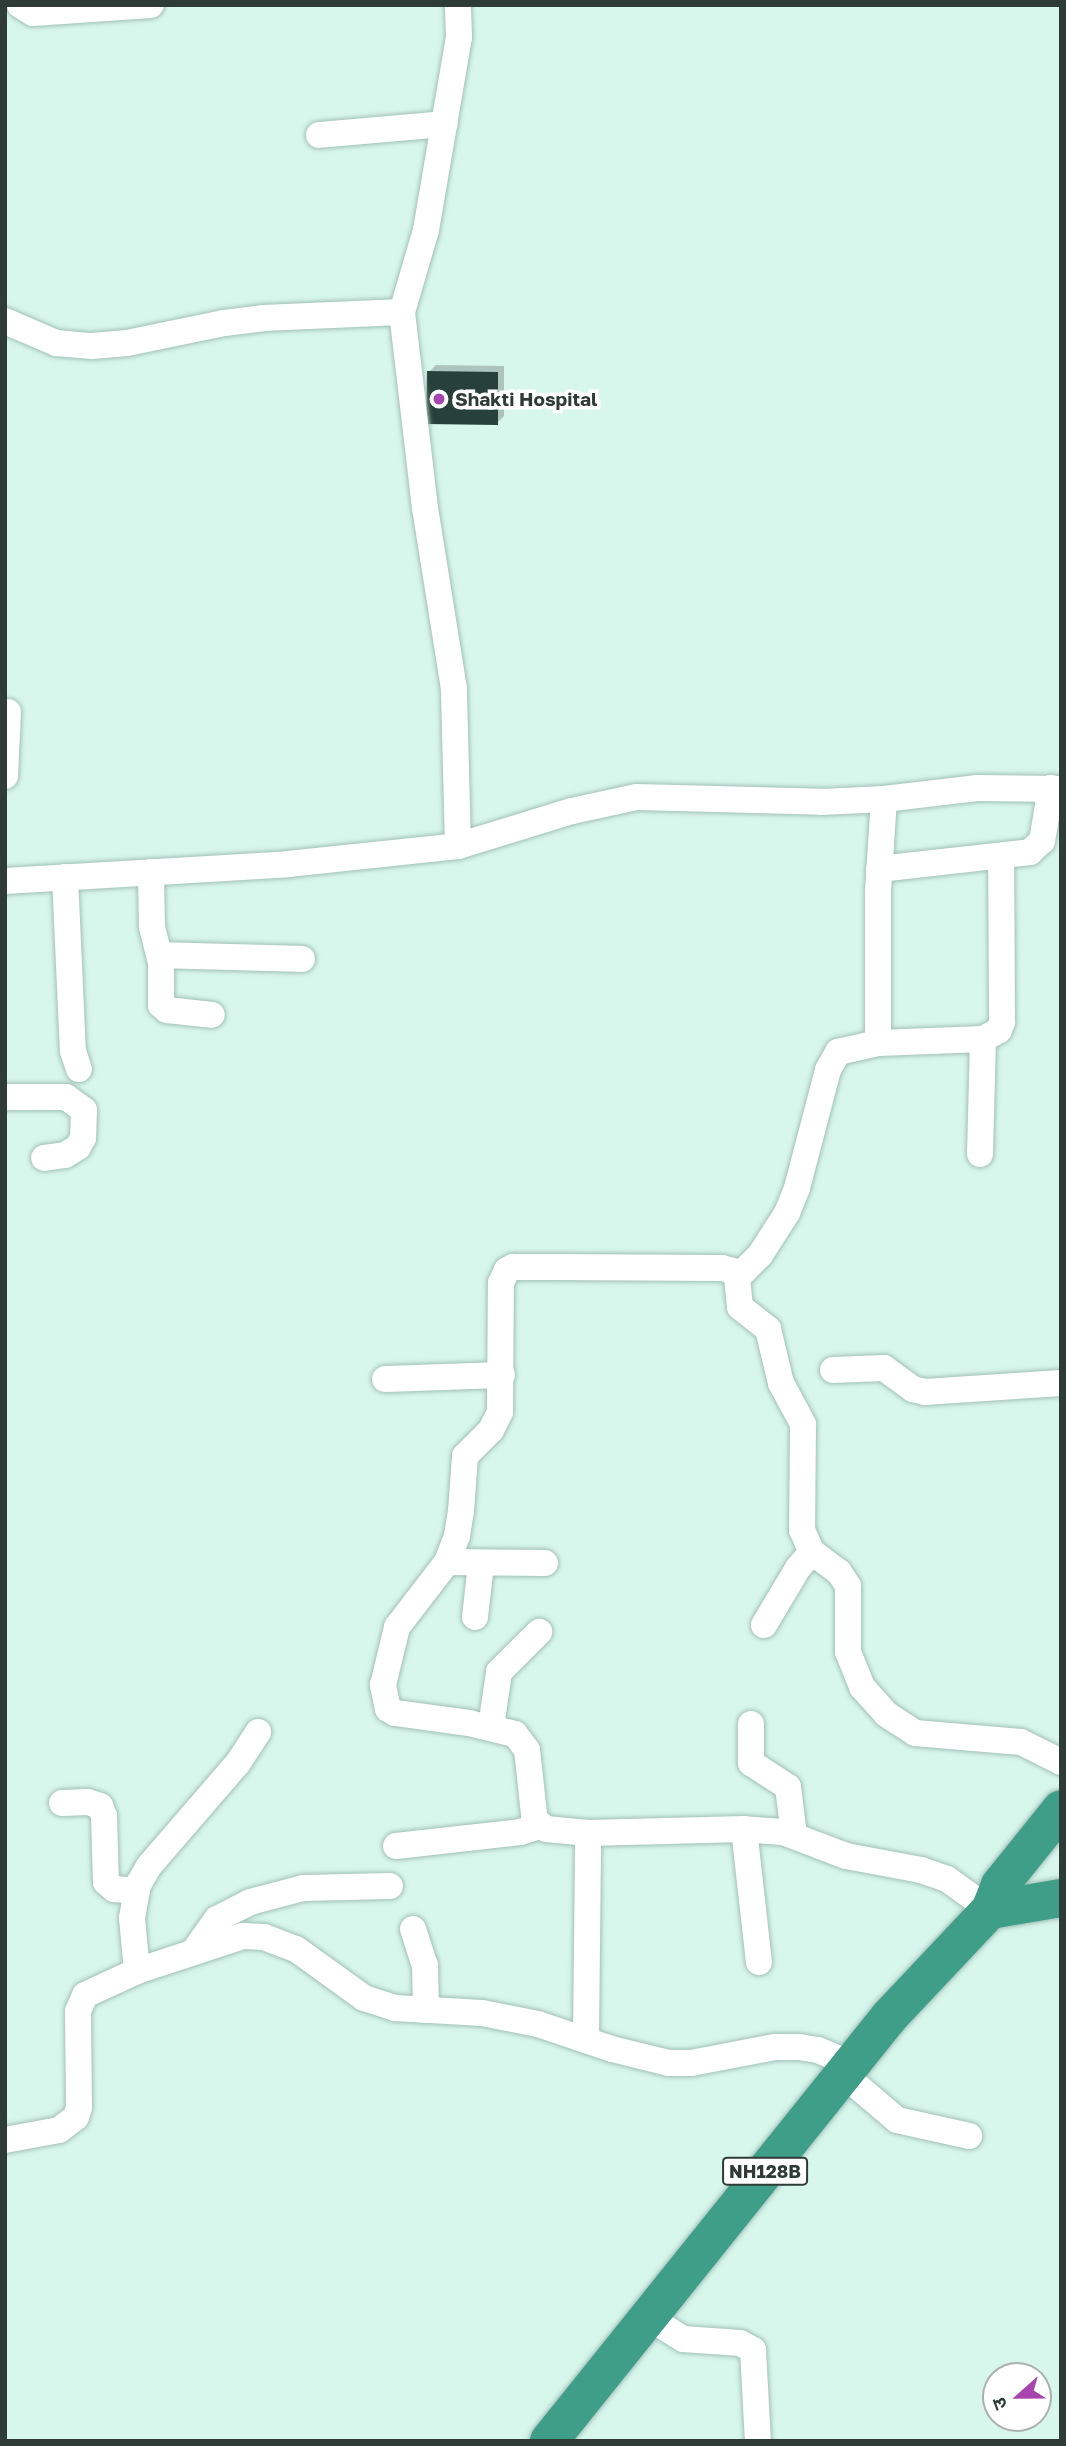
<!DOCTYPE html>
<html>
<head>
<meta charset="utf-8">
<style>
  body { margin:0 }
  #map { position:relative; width:1066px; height:2446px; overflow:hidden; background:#d7f6ec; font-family:"Golos Text","Noto Sans Devanagari",sans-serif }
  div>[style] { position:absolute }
  .shadow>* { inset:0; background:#0003 }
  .building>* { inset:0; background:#27413a }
  .roads { filter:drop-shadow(0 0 2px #a2c0b7) drop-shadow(0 0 2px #a2c0b7) }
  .minor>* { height:26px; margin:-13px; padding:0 13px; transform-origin:13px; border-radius:13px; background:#fff }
  .highway>* { height:38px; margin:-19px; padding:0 19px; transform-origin:19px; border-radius:19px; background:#3e9e87 }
  .dots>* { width:19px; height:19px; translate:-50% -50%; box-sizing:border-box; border:4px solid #fff; border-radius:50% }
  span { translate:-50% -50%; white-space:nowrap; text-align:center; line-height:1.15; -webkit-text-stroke:7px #fff; paint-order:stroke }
  .shield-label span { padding:2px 5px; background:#fff; border:2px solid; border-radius:5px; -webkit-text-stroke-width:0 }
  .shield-label { font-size:18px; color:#2f3b37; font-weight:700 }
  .poi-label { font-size:19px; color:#2f3b37; font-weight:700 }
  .left { translate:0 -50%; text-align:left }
  .frame { position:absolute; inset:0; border:7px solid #2f3b37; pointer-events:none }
  .north { position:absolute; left:982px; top:2362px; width:70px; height:70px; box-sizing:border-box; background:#fff; border:2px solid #acb1af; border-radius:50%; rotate:249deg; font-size:19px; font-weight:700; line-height:28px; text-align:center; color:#2f3b37 }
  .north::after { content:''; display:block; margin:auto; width:24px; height:32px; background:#a545ad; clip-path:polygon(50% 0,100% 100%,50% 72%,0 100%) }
</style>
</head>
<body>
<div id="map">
  <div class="shadow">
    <i style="clip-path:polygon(436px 365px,504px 366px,504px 416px,497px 423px,429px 372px)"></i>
  </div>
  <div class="building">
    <i style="clip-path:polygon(427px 371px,498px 372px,498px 425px,426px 424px)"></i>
  </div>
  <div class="roads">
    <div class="minor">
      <i style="left:20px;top:5px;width:15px;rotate:32deg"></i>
      <i style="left:33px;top:13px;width:118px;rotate:-3.9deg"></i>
      <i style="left:319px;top:135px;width:126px;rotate:-5deg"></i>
      <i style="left:5px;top:321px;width:56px;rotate:23.3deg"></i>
      <i style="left:56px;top:343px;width:36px;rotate:5deg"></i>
      <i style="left:92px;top:346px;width:35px;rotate:-5deg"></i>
      <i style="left:127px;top:343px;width:99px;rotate:-11.7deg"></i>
      <i style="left:224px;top:323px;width:39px;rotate:-7deg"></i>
      <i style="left:263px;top:318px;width:139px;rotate:-2.5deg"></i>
      <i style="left:5px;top:776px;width:64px;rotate:-87.3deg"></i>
      <i style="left:458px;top:846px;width:157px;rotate:-91.5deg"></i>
      <i style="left:454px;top:689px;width:183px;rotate:-99.1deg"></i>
      <i style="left:425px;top:508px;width:197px;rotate:-96.7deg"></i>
      <i style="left:402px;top:312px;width:85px;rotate:-73.7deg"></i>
      <i style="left:426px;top:230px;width:196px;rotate:-80.3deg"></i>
      <i style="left:459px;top:37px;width:32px;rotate:-92deg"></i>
      <i style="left:879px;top:869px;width:152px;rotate:-6.4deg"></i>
      <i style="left:1030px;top:852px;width:16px;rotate:-43deg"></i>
      <i style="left:1042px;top:841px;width:54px;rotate:-80.4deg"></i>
      <i style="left:151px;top:872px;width:55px;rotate:89deg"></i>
      <i style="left:152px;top:927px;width:36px;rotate:76deg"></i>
      <i style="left:161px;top:962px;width:43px;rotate:90deg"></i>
      <i style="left:161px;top:1005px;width:8px;rotate:40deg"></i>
      <i style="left:167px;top:1010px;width:45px;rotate:6.3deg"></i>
      <i style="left:65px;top:877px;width:174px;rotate:87.4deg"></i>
      <i style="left:73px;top:1051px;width:19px;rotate:72deg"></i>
      <i style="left:5px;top:881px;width:284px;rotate:-3.4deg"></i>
      <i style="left:288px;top:864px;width:171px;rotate:-6deg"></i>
      <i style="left:458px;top:846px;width:119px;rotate:-17.1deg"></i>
      <i style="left:572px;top:811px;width:66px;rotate:-12.2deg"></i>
      <i style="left:637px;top:797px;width:185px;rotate:1.5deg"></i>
      <i style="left:822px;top:802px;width:62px;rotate:-2.8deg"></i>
      <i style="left:884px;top:799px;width:94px;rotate:-6.7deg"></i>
      <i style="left:977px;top:788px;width:84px;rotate:0.7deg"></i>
      <i style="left:160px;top:955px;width:142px;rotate:1.6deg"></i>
      <i style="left:878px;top:1043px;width:152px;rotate:-90deg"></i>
      <i style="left:878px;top:891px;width:92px;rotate:-86.3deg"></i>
      <i style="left:5px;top:1097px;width:61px"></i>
      <i style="left:66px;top:1097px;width:22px;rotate:36deg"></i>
      <i style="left:84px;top:1110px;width:28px;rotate:92deg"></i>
      <i style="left:83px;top:1138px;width:10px;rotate:119deg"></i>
      <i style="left:78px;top:1147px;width:15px;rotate:148deg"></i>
      <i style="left:65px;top:1155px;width:21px;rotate:172deg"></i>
      <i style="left:980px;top:1154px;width:115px;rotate:-88.5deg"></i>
      <i style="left:737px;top:1278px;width:33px;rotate:-45deg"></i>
      <i style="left:760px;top:1255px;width:50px;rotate:-57.3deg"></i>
      <i style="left:787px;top:1213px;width:27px;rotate:-68deg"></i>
      <i style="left:797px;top:1188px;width:122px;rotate:-75.3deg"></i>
      <i style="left:828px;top:1070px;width:21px;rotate:-61deg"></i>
      <i style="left:838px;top:1052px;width:41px;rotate:-12.7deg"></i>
      <i style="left:878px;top:1043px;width:105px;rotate:-2.2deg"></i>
      <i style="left:983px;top:1039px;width:18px;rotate:-29deg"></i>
      <i style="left:999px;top:1030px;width:9px;rotate:-69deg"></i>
      <i style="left:1002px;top:1022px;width:166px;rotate:-90.3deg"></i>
      <i style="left:833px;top:1370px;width:51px;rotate:-2.2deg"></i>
      <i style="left:884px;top:1368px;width:36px;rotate:36deg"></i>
      <i style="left:913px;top:1389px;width:12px;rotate:14deg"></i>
      <i style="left:925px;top:1392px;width:136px;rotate:-3.8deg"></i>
      <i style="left:385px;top:1379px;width:117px;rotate:-2deg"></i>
      <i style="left:447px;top:1562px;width:98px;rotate:0.6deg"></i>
      <i style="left:475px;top:1617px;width:53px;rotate:-83.5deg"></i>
      <i style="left:764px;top:1625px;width:66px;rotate:-59.2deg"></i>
      <i style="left:798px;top:1568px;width:21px;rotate:-49deg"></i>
      <i style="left:751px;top:1724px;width:39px;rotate:90deg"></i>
      <i style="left:751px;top:1763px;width:44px;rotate:33deg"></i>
      <i style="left:788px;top:1787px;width:48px;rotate:82.9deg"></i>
      <i style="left:491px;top:1727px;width:56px;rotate:-81.7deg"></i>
      <i style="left:499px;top:1672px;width:57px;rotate:-45deg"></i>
      <i style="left:62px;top:1803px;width:26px;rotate:-2deg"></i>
      <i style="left:88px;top:1802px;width:13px;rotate:18deg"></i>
      <i style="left:100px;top:1806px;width:11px;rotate:68deg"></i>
      <i style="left:104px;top:1816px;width:66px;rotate:88.3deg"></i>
      <i style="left:106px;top:1882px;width:11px;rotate:41deg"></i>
      <i style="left:114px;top:1889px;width:23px;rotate:5deg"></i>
      <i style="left:744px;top:1829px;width:134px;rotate:83.6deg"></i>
      <i style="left:396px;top:1846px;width:125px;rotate:-6.4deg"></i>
      <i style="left:520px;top:1832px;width:21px;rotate:-17deg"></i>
      <i style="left:990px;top:1910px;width:53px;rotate:-144.2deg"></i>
      <i style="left:947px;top:1879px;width:28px;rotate:-161deg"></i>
      <i style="left:921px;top:1870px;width:76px;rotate:-169.4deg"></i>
      <i style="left:846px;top:1856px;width:67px;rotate:-159.1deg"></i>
      <i style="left:783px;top:1832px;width:39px;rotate:-176deg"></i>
      <i style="left:744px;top:1829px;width:156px;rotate:178.5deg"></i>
      <i style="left:588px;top:1833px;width:42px;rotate:-174.6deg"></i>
      <i style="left:546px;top:1829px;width:13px;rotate:-141deg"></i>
      <i style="left:536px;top:1821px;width:7px;rotate:-106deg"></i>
      <i style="left:534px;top:1814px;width:64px;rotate:-96.2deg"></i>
      <i style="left:527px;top:1750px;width:20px;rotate:-127deg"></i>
      <i style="left:515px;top:1734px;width:47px;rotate:-166.6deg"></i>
      <i style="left:469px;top:1723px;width:75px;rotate:-172.3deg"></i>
      <i style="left:395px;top:1713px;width:8px;rotate:-150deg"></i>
      <i style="left:388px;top:1709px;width:25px;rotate:-102deg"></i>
      <i style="left:383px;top:1685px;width:60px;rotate:-76.4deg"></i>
      <i style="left:397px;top:1627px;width:82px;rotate:-52.4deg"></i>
      <i style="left:447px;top:1562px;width:28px;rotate:-69deg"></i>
      <i style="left:457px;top:1536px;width:25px;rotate:-81deg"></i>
      <i style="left:461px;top:1511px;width:55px;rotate:-85.8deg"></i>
      <i style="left:465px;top:1456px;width:37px;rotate:-45deg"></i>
      <i style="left:491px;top:1430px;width:20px;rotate:-63deg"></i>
      <i style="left:500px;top:1412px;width:129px;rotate:-89.6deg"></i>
      <i style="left:501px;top:1283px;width:14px;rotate:-65deg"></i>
      <i style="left:507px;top:1270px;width:7px;rotate:-27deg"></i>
      <i style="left:513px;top:1267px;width:41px"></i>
      <i style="left:554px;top:1267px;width:168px;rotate:0.3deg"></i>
      <i style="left:722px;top:1268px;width:11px;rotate:15deg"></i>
      <i style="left:733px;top:1271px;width:8px;rotate:60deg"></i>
      <i style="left:737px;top:1278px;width:29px;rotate:84deg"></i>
      <i style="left:740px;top:1307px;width:36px;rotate:38deg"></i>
      <i style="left:768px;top:1329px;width:56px;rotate:76.5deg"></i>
      <i style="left:781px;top:1383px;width:47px;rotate:61.8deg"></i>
      <i style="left:803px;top:1424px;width:106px;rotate:90.5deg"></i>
      <i style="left:802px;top:1530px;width:24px;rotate:66deg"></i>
      <i style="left:812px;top:1552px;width:34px;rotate:37deg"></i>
      <i style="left:839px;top:1572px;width:17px;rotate:57deg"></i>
      <i style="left:848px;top:1586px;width:66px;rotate:90deg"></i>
      <i style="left:848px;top:1652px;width:38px;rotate:68deg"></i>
      <i style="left:862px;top:1687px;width:36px;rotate:48deg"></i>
      <i style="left:886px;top:1714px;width:35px;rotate:33deg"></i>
      <i style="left:915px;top:1733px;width:106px;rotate:4.9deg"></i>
      <i style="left:1021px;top:1742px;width:45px;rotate:26.6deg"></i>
      <i style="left:413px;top:1929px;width:38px;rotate:72deg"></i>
      <i style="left:425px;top:1965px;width:45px;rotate:88.7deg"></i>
      <i style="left:195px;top:1950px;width:38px;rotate:-55deg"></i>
      <i style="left:217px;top:1919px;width:37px;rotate:-27deg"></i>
      <i style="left:250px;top:1902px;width:55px;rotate:-14.8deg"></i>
      <i style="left:303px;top:1888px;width:87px;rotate:-1.3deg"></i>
      <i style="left:137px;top:1971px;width:53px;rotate:-95.4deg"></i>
      <i style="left:132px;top:1918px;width:34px;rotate:-80deg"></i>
      <i style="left:138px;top:1885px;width:22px;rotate:-60deg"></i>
      <i style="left:149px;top:1866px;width:136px;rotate:-49.2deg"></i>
      <i style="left:238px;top:1763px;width:37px;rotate:-57deg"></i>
      <i style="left:586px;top:2040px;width:207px;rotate:-89.4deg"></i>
      <i style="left:843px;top:2074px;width:71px;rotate:40.4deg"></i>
      <i style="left:897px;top:2120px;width:74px;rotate:12.5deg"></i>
      <i style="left:5px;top:2140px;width:55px;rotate:-10.5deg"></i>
      <i style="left:59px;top:2130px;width:21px;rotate:-37deg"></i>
      <i style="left:76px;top:2117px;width:9px;rotate:-72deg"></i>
      <i style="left:79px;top:2108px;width:97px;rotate:-90.6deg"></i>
      <i style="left:78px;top:2011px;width:17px;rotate:-66deg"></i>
      <i style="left:85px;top:1995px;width:57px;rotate:-24.8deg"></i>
      <i style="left:137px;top:1971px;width:112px;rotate:-18.3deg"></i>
      <i style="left:243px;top:1936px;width:21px;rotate:3deg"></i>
      <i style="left:264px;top:1937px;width:34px;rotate:21deg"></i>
      <i style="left:296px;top:1949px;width:84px;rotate:35.8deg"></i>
      <i style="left:364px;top:1998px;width:33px;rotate:18deg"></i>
      <i style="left:395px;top:2008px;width:87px;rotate:3.3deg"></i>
      <i style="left:482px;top:2013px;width:57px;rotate:11.1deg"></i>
      <i style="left:538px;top:2024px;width:78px;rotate:18.7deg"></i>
      <i style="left:612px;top:2049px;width:59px;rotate:13.8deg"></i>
      <i style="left:669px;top:2063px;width:22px"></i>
      <i style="left:691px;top:2063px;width:86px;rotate:-10.8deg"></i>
      <i style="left:775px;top:2047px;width:24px"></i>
      <i style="left:799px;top:2047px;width:19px;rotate:9deg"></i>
      <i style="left:818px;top:2050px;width:36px;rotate:23deg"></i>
      <i style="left:648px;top:2317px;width:41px;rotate:32.2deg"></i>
      <i style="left:683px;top:2339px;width:57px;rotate:4deg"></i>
      <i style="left:740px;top:2343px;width:15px;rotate:28deg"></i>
      <i style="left:753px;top:2350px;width:91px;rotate:86.9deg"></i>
    </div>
    <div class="highway">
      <i style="left:990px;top:1910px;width:72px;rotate:-9.6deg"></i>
      <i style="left:549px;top:2441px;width:543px;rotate:-51.27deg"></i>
      <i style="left:889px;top:2017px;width:147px;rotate:-46.7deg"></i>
      <i style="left:990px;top:1910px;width:27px;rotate:-68deg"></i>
      <i style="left:1000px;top:1885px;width:97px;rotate:-51.2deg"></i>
    </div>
  </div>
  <div class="dots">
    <i style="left:439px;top:399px;background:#a545ad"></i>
  </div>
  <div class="shield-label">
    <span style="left:765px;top:2171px">NH128B</span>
  </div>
  <div class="poi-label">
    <span class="left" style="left:455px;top:399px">Shakti Hospital</span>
  </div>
  <div class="frame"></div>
  <div class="north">उ</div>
</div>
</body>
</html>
